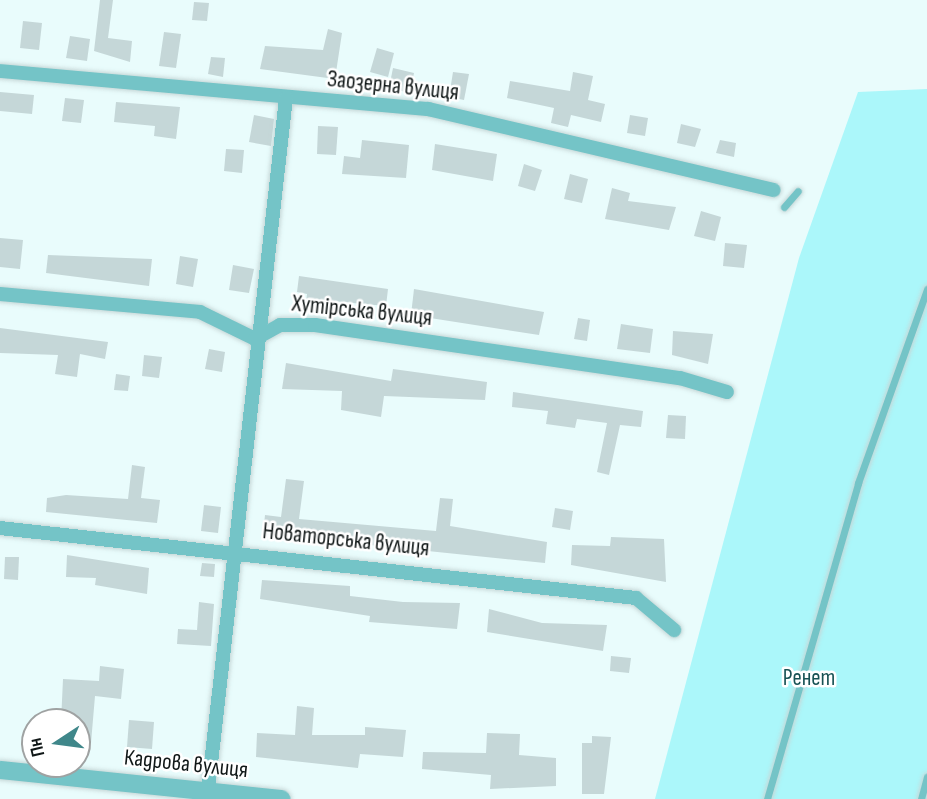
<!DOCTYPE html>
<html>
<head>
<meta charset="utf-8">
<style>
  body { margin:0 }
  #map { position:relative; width:927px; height:799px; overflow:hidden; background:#e9fcfc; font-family:"Sofia Sans Condensed",sans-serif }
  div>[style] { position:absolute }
  .green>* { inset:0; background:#abf7fa }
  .building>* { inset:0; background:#c5d7d8 }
  .roads { filter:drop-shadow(0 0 2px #c6d7d7) drop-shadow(0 0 2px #c6d7d7) }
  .service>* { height:7px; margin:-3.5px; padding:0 3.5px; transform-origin:3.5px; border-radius:3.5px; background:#74c4c7 }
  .minor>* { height:14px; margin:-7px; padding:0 7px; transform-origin:7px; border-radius:7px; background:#74c4c7 }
  .tertiary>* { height:18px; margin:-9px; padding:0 9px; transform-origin:9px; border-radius:9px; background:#74c4c7 }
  span { translate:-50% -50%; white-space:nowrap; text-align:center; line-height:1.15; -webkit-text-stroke:5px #fff; paint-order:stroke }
  .street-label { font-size:23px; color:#101717 }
  .park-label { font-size:23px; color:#175254 }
  .north { position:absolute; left:21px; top:708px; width:70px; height:70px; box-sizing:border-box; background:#fff; border:2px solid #9fa2a2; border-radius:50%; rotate:257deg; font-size:19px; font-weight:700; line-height:28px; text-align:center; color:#101717 }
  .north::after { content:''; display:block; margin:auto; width:24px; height:32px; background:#3f878a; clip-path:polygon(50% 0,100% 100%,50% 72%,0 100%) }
</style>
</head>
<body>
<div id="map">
  <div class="green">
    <i style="clip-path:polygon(927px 89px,927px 799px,655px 799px,799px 258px,858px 92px)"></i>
  </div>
  <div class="building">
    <i style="clip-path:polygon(100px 0,113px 0,108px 38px,132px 41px,130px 62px,94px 51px)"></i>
    <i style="clip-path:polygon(194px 2px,209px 3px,207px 21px,192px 20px)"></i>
    <i style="clip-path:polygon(23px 21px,42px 23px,39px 50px,20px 48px)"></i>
    <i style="clip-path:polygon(328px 29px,342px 33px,335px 79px,260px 69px,265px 46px,323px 50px)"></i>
    <i style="clip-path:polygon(164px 32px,181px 34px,176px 68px,159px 66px)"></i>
    <i style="clip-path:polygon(70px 36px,90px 39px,87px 61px,66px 58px)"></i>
    <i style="clip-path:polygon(377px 48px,394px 53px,388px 77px,370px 72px)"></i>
    <i style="clip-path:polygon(211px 57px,225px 58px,223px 77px,208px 74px)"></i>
    <i style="clip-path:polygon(393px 68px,414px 73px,410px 93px,389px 88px)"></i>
    <i style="clip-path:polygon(453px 72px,469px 74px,464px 100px,449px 97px)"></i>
    <i style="clip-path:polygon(573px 72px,593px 76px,588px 100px,605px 104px,601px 122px,571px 115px,568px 127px,551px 123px,554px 108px,507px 98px,510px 81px,570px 91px)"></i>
    <i style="clip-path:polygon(0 92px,34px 95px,32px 114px,0 111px)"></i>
    <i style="clip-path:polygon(65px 98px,84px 100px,81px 123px,62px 121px)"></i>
    <i style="clip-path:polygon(116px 102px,180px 107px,176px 139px,154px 136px,155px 126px,114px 122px)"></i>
    <i style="clip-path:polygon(254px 115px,274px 119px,271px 146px,249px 142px)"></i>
    <i style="clip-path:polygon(630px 115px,648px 118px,645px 136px,627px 133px)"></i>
    <i style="clip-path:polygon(681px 124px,701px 129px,695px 147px,677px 143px)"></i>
    <i style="clip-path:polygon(318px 126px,338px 127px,336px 155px,317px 154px)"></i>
    <i style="clip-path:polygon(362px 140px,409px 145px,406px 178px,342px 174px,344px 156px,360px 158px)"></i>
    <i style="clip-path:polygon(720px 140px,736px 143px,734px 157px,716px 153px)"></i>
    <i style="clip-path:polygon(435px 144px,497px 154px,493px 181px,432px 170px)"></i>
    <i style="clip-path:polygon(226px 149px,244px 150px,242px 173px,224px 171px)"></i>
    <i style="clip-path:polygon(524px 164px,542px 170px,535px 191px,518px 186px)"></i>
    <i style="clip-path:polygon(570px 174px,588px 179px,582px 203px,564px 199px)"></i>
    <i style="clip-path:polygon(612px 188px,630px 193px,628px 201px,676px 207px,669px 230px,605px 219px)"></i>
    <i style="clip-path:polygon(701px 211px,721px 217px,715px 241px,694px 236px)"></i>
    <i style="clip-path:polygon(0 238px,23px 240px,20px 269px,0 267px)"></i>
    <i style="clip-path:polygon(725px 243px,747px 245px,744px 268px,723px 266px)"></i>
    <i style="clip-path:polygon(48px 255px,152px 259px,149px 286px,46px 273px)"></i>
    <i style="clip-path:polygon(180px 256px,198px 259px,193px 287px,176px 284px)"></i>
    <i style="clip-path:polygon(233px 265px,254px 269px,249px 293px,229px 290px)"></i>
    <i style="clip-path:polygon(299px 276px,388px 289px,386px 306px,331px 301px,329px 312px,305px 309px,307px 294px,297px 292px)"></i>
    <i style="clip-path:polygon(414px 289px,544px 312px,539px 335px,411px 315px)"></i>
    <i style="clip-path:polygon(578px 318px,590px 320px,587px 341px,574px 339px)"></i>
    <i style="clip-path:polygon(621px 324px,653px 329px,650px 353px,617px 349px)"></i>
    <i style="clip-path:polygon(0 328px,108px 342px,105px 359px,80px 354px,77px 377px,55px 374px,58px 355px,0 353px)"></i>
    <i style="clip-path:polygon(673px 331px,713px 334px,708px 364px,672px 355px)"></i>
    <i style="clip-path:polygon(209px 349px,225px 352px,222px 372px,205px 369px)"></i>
    <i style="clip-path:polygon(144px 355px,162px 357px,159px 378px,142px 376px)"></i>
    <i style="clip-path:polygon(286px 363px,391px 381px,393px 369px,487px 382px,485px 400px,384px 396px,381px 417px,341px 410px,342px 391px,282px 389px)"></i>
    <i style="clip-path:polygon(116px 374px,130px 376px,128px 391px,114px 390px)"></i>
    <i style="clip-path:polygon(513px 392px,643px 411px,641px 427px,620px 425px,609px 475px,597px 472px,607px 423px,577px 419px,575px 428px,546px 424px,548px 411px,512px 407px)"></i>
    <i style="clip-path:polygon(668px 415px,686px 416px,685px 439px,666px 438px)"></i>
    <i style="clip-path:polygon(132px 465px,145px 467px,141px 498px,160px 500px,157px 523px,46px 512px,47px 498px,66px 495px,128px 499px)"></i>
    <i style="clip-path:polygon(286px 479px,304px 481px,299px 519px,436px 531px,440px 498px,453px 499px,450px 526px,547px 542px,545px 563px,263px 534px,265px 515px,281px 517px)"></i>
    <i style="clip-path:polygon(204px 505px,221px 507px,218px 533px,201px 531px)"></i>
    <i style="clip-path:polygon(555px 508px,573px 511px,570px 530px,552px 527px)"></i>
    <i style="clip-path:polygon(611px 537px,664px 539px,666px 582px,571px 565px,572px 545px,610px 546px)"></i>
    <i style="clip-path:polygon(67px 555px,149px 568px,147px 594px,95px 585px,96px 578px,66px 577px)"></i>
    <i style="clip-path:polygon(5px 557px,19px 557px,18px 580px,4px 579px)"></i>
    <i style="clip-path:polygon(202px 563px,215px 564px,214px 577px,200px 576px)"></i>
    <i style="clip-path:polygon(262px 580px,350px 586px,350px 596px,403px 602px,460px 603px,457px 629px,369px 622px,370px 616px,260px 599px)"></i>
    <i style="clip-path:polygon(199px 602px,214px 604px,211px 646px,177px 644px,178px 629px,197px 630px)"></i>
    <i style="clip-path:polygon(489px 609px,542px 623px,607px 625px,603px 651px,487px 632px)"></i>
    <i style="clip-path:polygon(611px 656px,631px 658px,629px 673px,610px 671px)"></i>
    <i style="clip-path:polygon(100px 666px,124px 669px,121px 699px,95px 696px,91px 743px,78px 742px,80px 722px,61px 722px,63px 679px,99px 681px)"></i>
    <i style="clip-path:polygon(297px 706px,314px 708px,312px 735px,365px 735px,365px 727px,406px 730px,403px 757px,360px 754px,358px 768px,256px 757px,257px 733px,295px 735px)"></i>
    <i style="clip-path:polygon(129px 720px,154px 722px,152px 749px,127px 747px)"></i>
    <i style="clip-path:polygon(487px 733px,520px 734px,519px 755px,556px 758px,556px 786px,490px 789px,491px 775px,422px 769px,423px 752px,486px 753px)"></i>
    <i style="clip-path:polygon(592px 736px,611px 737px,604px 794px,582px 794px,582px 743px,592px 743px)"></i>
  </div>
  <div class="roads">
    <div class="service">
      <i style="left:784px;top:207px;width:21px;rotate:-49deg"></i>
      <i style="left:767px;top:799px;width:329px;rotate:-73.9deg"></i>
      <i style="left:858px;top:483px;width:206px;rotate:-70.4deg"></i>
      <i style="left:921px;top:799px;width:23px;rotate:-75deg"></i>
    </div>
    <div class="minor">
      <i style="left:0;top:71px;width:430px;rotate:5.1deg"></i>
      <i style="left:428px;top:109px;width:355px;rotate:13.2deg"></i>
      <i style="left:0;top:294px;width:201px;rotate:5.1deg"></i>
      <i style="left:200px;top:312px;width:61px;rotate:26.1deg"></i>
      <i style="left:255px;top:339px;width:29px;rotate:-29deg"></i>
      <i style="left:280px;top:325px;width:35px"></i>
      <i style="left:315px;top:325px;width:369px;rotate:8.3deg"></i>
      <i style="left:680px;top:378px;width:49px;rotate:16.6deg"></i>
      <i style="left:0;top:528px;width:640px;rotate:6.28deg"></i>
      <i style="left:636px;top:598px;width:50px;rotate:40.1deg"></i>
      <i style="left:208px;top:790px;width:696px;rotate:-83.57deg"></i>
    </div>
    <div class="tertiary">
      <i style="left:0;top:770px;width:283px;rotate:5.9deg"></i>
    </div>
  </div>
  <div class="street-label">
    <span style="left:393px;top:86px;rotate:6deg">Заозерна вулиця</span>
    <span style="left:362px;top:311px;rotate:6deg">Хутірська вулиця</span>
    <span style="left:346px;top:540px;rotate:6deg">Новаторська вулиця</span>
    <span style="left:186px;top:764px;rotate:6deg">Кадрова вулиця</span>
  </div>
  <div class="park-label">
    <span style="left:809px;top:678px">Ренет</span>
  </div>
  <div class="north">Пн</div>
</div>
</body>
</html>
